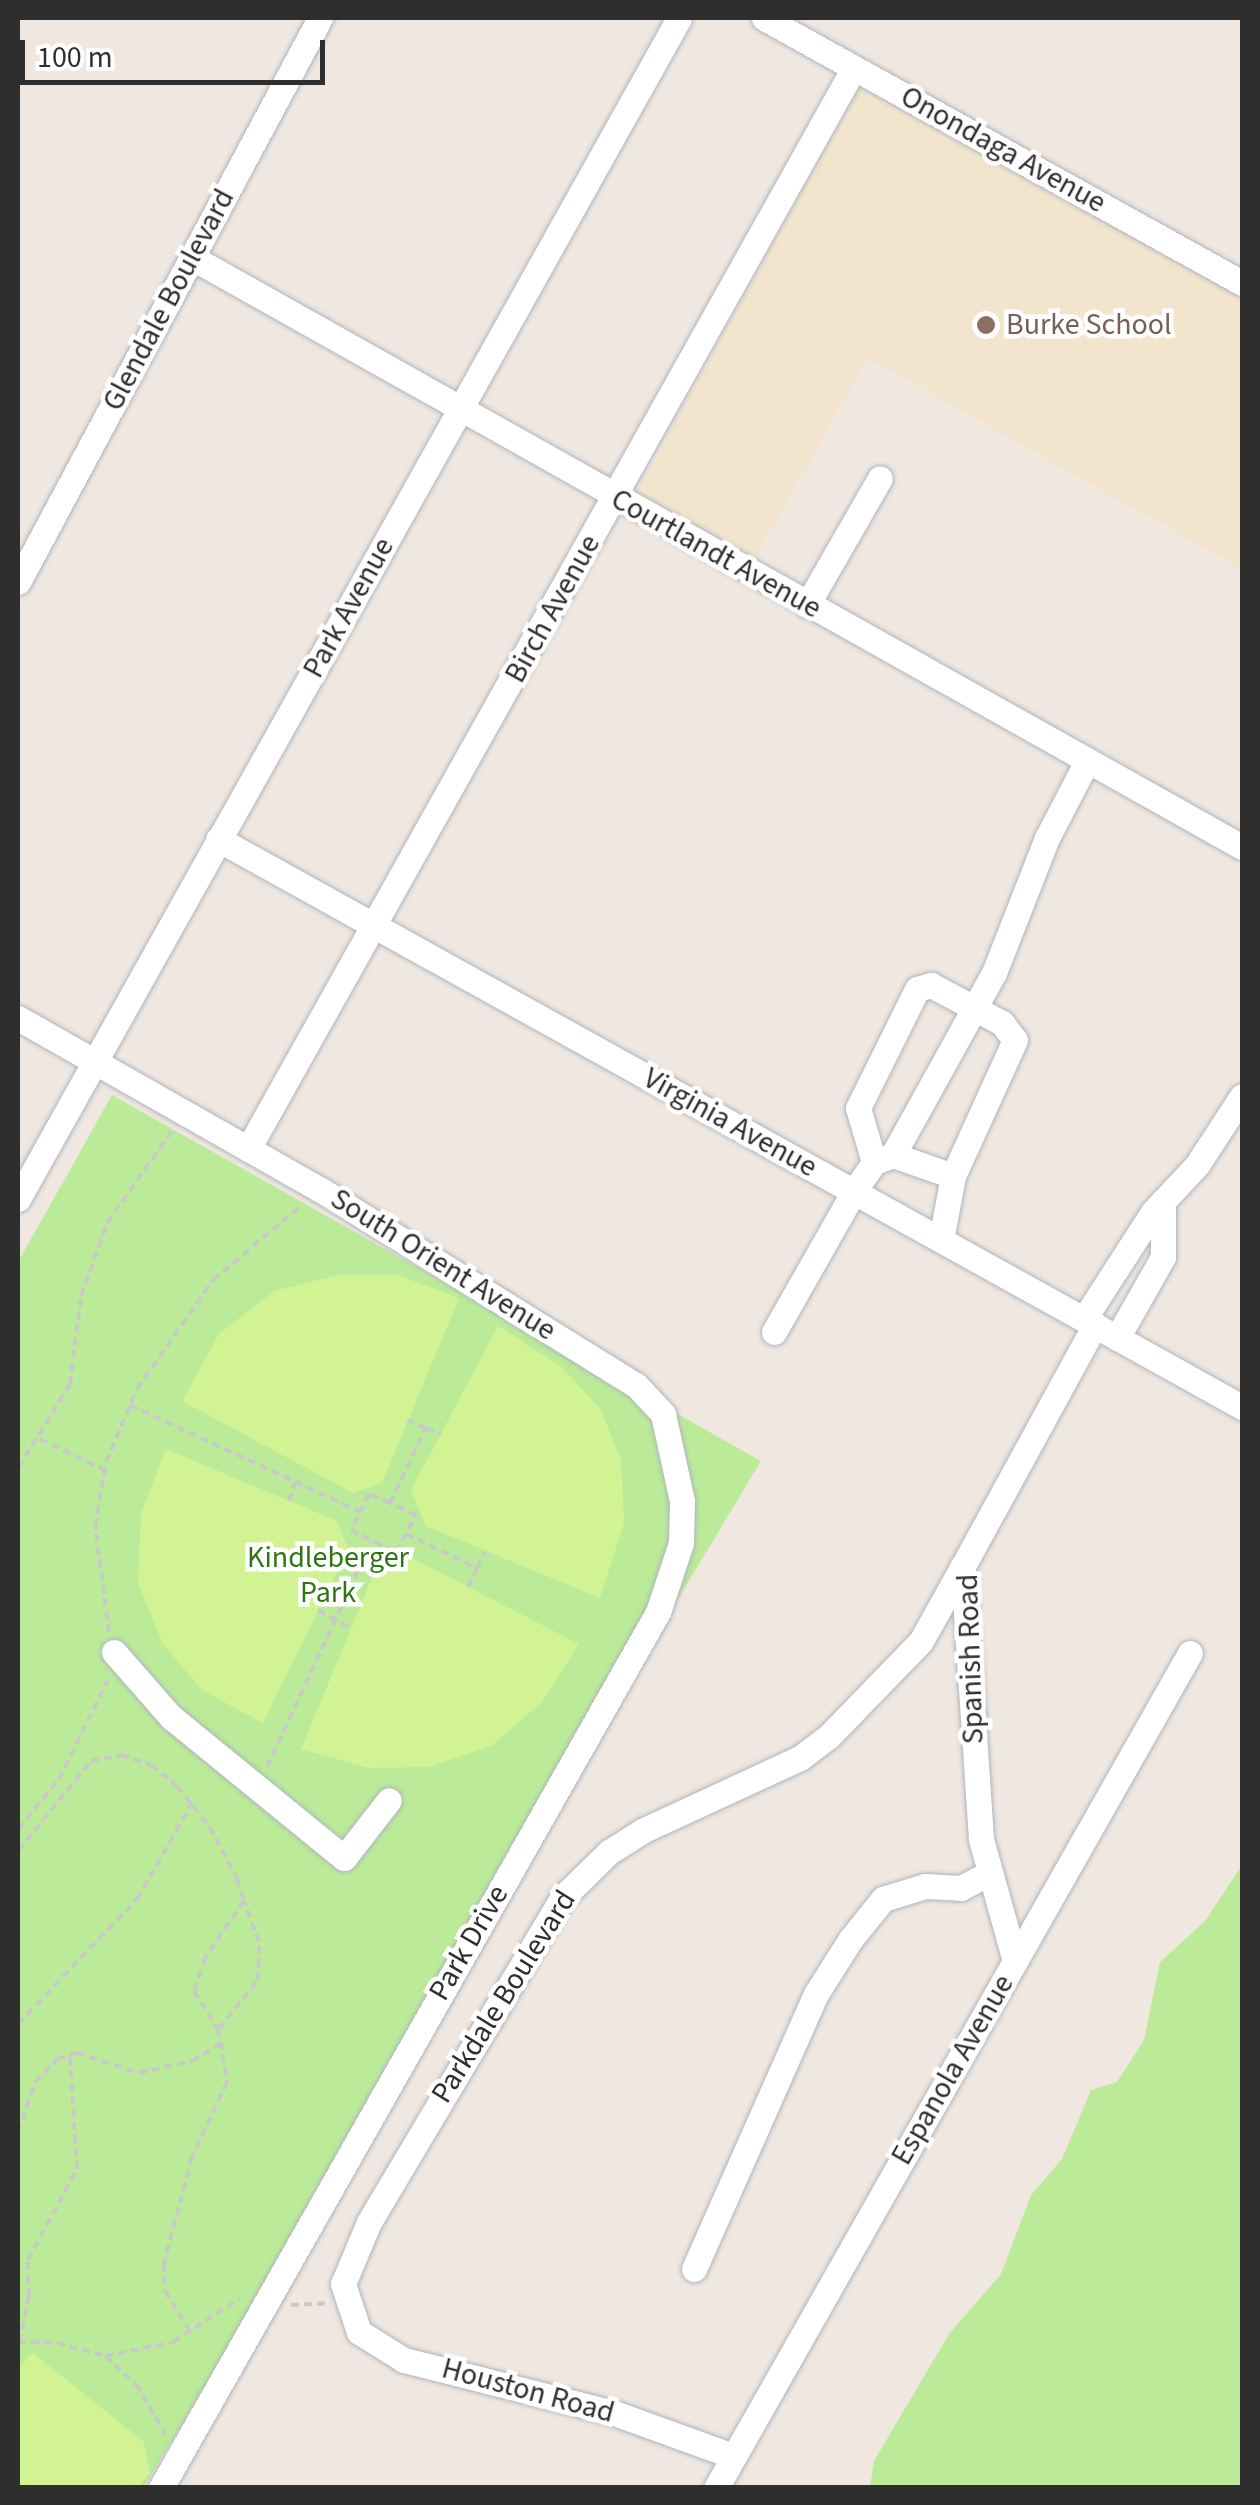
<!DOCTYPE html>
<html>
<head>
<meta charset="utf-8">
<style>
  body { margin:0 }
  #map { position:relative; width:1260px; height:2505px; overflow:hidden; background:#f0e8e0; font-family:"Source Sans 3",sans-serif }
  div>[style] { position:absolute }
  .education>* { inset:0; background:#f3e4ce }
  .green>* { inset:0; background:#bbeb98 }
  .pitch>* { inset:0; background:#d2f393 }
  .path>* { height:4px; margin-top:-2px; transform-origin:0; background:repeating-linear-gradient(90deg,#c9c9c9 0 8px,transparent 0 13px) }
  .roads { filter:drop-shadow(0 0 2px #afb4be) drop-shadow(0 0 2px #afb4be) }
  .minor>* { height:25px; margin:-12.5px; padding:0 12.5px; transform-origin:12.5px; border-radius:12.5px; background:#fff }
  .dots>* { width:28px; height:28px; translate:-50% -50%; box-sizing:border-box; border:5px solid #fff; border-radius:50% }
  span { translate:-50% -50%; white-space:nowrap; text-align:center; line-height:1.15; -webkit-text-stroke:9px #fff; paint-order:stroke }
  .street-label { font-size:30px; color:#2e2e2e }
  .education-label { font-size:30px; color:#785e54 }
  .left { translate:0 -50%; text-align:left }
  .park-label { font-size:30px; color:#307514 }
  .frame { position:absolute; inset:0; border:20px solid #2e2e2e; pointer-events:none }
  .scale { position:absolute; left:20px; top:40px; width:305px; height:45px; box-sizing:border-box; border:5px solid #2e2e2e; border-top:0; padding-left:12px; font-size:30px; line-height:35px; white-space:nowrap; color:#2e2e2e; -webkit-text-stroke:8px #fff; paint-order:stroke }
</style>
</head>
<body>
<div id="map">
  <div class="education">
    <i style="clip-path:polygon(861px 82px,1242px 292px,1242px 570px,868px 358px,755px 559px,636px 494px)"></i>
  </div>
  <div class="green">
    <i style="clip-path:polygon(112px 1095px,761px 1461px,144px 2487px,18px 2488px,18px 1262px)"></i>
    <i style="clip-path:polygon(1242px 1865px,1242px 2487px,870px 2487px,874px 2461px,949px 2334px,1001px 2274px,1031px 2195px,1062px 2159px,1091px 2090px,1117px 2082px,1144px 2040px,1160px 1962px,1205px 1921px)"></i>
  </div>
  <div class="pitch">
    <i style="clip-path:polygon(338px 1275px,398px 1275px,459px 1298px,382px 1483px,353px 1493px,182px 1401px,219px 1334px,274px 1291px)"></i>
    <i style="clip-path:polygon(498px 1326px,561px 1367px,600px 1408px,621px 1460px,624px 1523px,600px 1598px,426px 1526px,411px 1490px)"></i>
    <i style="clip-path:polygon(166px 1449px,337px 1521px,348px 1549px,263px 1723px,202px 1690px,163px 1644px,138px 1583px,141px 1514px)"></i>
    <i style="clip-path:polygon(406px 1555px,579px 1644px,542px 1702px,491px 1746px,429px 1767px,369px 1768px,301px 1749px,378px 1564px)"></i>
    <i style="clip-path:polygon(33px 2353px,144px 2442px,150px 2474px,137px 2487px,18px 2487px,18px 2367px)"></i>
  </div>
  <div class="path">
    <i style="left:130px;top:1405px;width:254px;rotate:24.9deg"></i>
    <i style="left:426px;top:1428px;width:16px;rotate:22deg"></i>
    <i style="left:40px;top:1439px;width:70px;rotate:25.5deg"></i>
    <i style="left:18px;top:1468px;width:99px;rotate:-58.2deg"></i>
    <i style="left:70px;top:1384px;width:89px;rotate:-82.9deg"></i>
    <i style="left:81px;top:1296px;width:77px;rotate:-70.4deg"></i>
    <i style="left:107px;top:1223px;width:115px;rotate:-54.9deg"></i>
    <i style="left:289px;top:1501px;width:20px;rotate:-72deg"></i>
    <i style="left:390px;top:1503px;width:23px;rotate:-157deg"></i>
    <i style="left:369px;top:1494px;width:40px;rotate:116.6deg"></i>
    <i style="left:351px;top:1530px;width:50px;rotate:26.1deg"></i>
    <i style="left:396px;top:1552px;width:42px;rotate:-61.6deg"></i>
    <i style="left:416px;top:1515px;width:29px;rotate:-155deg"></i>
    <i style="left:390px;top:1503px;width:83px;rotate:-64.4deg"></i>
    <i style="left:426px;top:1428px;width:20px;rotate:-156deg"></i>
    <i style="left:406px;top:1534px;width:79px;rotate:25.6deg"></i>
    <i style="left:477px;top:1568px;width:21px;rotate:115deg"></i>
    <i style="left:477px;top:1568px;width:19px;rotate:-62deg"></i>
    <i style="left:318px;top:1610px;width:38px;rotate:29deg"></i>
    <i style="left:109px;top:1632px;width:107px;rotate:-97.5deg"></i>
    <i style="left:95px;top:1526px;width:65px;rotate:-80.2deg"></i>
    <i style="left:106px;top:1462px;width:79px;rotate:-67deg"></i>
    <i style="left:137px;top:1389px;width:133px;rotate:-55.1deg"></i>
    <i style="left:213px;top:1280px;width:116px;rotate:-40.1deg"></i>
    <i style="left:267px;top:1767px;width:249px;rotate:-65.1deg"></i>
    <i style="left:18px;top:1829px;width:65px;rotate:-50.6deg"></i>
    <i style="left:59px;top:1779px;width:110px;rotate:-63.7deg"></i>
    <i style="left:18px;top:1851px;width:116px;rotate:-51deg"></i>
    <i style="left:91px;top:1761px;width:31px;rotate:-11deg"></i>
    <i style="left:121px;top:1755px;width:32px;rotate:18deg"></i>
    <i style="left:151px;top:1765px;width:33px;rotate:39deg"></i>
    <i style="left:177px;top:1786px;width:53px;rotate:51.2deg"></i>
    <i style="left:210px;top:1827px;width:59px;rotate:62.6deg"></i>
    <i style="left:237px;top:1879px;width:23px;rotate:72deg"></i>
    <i style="left:244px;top:1901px;width:69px;rotate:124.4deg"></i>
    <i style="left:205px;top:1958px;width:35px;rotate:108deg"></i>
    <i style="left:194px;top:1991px;width:45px;rotate:57.7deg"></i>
    <i style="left:218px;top:2029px;width:54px;rotate:80.4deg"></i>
    <i style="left:227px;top:2082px;width:83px;rotate:115deg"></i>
    <i style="left:192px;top:2157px;width:110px;rotate:104.8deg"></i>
    <i style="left:164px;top:2263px;width:28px;rotate:88deg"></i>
    <i style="left:165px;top:2291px;width:49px;rotate:58.2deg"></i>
    <i style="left:18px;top:2024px;width:173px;rotate:-46.4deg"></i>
    <i style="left:137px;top:1899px;width:111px;rotate:-60.2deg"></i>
    <i style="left:219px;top:2029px;width:63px;rotate:-51.5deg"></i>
    <i style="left:258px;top:1980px;width:38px;rotate:-88deg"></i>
    <i style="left:259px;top:1942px;width:44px;rotate:-110.1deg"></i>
    <i style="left:18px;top:2132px;width:53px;rotate:-71.2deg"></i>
    <i style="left:35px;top:2082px;width:32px;rotate:-46deg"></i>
    <i style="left:57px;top:2059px;width:21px;rotate:-17deg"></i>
    <i style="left:77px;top:2053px;width:65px;rotate:17.9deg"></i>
    <i style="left:139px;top:2073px;width:54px;rotate:-12.8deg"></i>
    <i style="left:192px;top:2061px;width:35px;rotate:-31deg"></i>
    <i style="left:291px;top:2305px;width:35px;rotate:-3deg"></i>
    <i style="left:18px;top:2342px;width:39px;rotate:1deg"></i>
    <i style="left:57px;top:2343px;width:50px;rotate:15.2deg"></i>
    <i style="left:105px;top:2356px;width:42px;rotate:42.1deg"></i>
    <i style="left:136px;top:2384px;width:59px;rotate:59.5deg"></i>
    <i style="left:19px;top:2342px;width:47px;rotate:-77.7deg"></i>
    <i style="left:29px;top:2296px;width:36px;rotate:-92deg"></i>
    <i style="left:28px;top:2260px;width:103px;rotate:-61.7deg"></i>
    <i style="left:77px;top:2169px;width:114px;rotate:-93.5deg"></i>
    <i style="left:105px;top:2356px;width:69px;rotate:-11.6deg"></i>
    <i style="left:173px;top:2342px;width:80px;rotate:-33.3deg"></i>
  </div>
  <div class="roads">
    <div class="minor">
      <i style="left:764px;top:18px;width:547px;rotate:29deg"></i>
      <i style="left:191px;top:257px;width:1205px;rotate:29.31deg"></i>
      <i style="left:18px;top:582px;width:640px;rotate:-61.83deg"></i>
      <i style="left:807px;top:605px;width:146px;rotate:-60.1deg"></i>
      <i style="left:218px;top:839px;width:1171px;rotate:29.02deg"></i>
      <i style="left:18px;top:1018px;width:348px;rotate:29.6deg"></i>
      <i style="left:321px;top:1190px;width:370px;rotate:31.8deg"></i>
      <i style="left:636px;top:1385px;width:40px;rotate:47deg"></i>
      <i style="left:663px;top:1414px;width:89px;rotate:77.7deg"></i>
      <i style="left:682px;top:1501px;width:42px;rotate:91.4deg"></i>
      <i style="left:681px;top:1543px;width:73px;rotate:108.4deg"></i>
      <i style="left:658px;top:1612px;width:1007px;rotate:119.57deg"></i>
      <i style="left:248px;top:1149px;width:1239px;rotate:-60.73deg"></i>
      <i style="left:874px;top:1162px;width:56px;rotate:-106.5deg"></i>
      <i style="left:858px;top:1108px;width:133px;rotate:-63.6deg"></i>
      <i style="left:917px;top:989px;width:15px;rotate:-16deg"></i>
      <i style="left:931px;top:985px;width:81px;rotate:28.2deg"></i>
      <i style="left:1002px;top:1023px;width:21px;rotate:53deg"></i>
      <i style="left:1015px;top:1040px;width:149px;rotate:114.5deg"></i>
      <i style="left:953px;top:1176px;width:64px;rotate:-160.7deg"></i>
      <i style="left:18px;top:1199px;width:1353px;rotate:-60.76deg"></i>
      <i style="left:941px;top:1240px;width:65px;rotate:-79.4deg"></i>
      <i style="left:1084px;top:1319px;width:127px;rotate:-57.2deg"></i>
      <i style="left:1153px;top:1212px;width:64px;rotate:-46.9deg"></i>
      <i style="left:1197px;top:1165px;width:82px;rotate:-56.9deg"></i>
      <i style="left:774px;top:1332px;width:162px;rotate:-60.4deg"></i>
      <i style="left:854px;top:1191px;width:35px;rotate:-55deg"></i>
      <i style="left:874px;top:1162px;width:20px;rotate:-20deg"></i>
      <i style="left:893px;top:1155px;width:208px;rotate:-61deg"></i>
      <i style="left:994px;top:973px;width:145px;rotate:-68.6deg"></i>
      <i style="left:1047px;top:838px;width:87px;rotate:-62.5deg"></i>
      <i style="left:1117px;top:1338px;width:93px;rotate:-60.4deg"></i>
      <i style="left:1163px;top:1257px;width:56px;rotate:-90deg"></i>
      <i style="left:114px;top:1652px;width:86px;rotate:48.8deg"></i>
      <i style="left:171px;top:1717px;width:223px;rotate:39.2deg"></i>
      <i style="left:344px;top:1858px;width:73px;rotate:-52.2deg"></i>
      <i style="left:1015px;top:1961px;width:127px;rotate:-105.6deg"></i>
      <i style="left:981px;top:1839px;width:274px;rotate:-93.8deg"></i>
      <i style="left:963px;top:1566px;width:275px;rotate:-61.3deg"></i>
      <i style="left:694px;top:2269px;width:301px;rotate:-66.1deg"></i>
      <i style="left:816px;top:1994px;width:64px;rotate:-57.8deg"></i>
      <i style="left:850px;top:1940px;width:53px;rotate:-51.2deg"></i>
      <i style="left:883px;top:1899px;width:44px;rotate:-17.2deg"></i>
      <i style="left:925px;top:1886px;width:36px;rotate:3deg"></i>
      <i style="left:961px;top:1888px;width:32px;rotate:-28deg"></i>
      <i style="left:733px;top:2456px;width:127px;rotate:-160.1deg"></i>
      <i style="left:614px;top:2413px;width:217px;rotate:-165.8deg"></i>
      <i style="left:404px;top:2360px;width:53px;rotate:-148.1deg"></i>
      <i style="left:359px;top:2332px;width:51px;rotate:-108.4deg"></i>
      <i style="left:343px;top:2284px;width:67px;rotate:-67.2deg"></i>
      <i style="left:369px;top:2222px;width:377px;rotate:-59.2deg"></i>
      <i style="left:562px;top:1898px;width:66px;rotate:-44.4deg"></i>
      <i style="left:609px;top:1852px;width:41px;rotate:-32.2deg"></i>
      <i style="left:644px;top:1830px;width:172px;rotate:-24.8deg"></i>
      <i style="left:800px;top:1758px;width:36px;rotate:-37deg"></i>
      <i style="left:829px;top:1736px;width:132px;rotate:-45.9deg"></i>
      <i style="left:921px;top:1641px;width:86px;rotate:-60.8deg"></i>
      <i style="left:716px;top:2488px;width:960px;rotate:-60.42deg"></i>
    </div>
  </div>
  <div class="dots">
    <i style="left:986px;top:325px;background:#8d6e63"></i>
  </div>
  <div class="street-label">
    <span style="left:1003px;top:150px;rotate:29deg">Onondaga Avenue</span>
    <span style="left:169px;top:300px;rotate:-62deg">Glendale Boulevard</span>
    <span style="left:716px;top:554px;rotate:29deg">Courtlandt Avenue</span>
    <span style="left:349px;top:608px;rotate:-61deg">Park Avenue</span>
    <span style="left:553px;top:609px;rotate:-61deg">Birch Avenue</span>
    <span style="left:730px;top:1123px;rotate:29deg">Virginia Avenue</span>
    <span style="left:443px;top:1265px;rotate:32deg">South Orient Avenue</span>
    <span style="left:971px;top:1659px;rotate:-92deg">Spanish Road</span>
    <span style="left:469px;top:1943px;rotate:-60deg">Park Drive</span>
    <span style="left:504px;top:1997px;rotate:-58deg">Parkdale Boulevard</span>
    <span style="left:953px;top:2070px;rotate:-60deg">Espanola Avenue</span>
    <span style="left:528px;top:2391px;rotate:15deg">Houston Road</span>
  </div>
  <div class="education-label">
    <span class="left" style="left:1006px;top:325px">Burke School</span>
  </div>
  <div class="park-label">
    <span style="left:328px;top:1575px">Kindleberger<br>Park</span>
  </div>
  <div class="frame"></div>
  <div class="scale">100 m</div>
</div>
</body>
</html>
